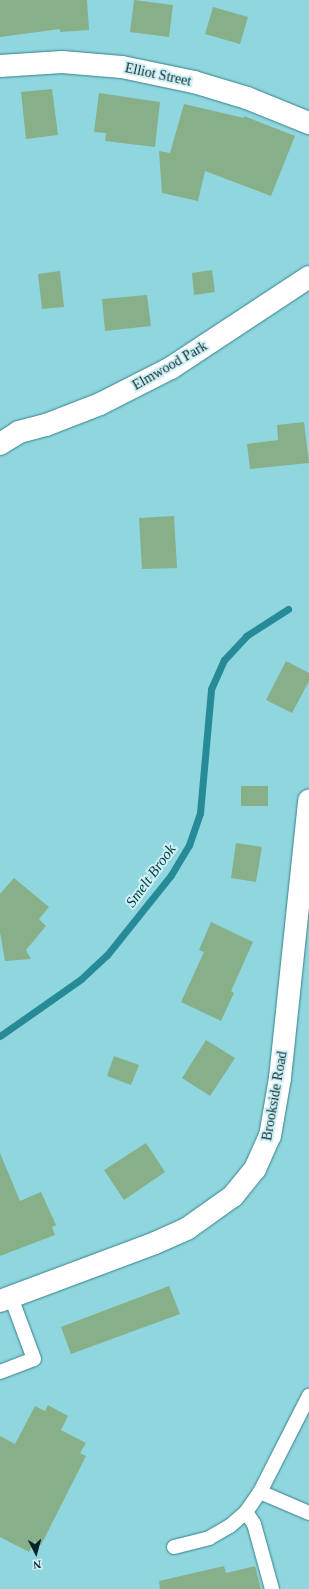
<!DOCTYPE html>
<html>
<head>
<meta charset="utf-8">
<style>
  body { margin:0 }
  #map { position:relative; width:309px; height:1589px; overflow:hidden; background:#8fd6df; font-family:"Times New Roman",serif }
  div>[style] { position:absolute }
  .stream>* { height:7px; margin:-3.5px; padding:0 3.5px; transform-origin:3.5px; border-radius:3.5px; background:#268b96 }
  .building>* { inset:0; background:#87b089 }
  .roads { filter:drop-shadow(0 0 1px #398089) drop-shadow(0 0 1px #398089) }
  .lane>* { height:14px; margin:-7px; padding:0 7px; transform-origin:7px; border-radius:7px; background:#fff }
  .street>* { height:22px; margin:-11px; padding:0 11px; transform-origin:11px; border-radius:11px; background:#fff }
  span { translate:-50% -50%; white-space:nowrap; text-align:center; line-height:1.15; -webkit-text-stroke:4px #cef0f5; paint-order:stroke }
  .street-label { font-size:14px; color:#072529 }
  .water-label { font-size:15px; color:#054148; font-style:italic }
  .north { position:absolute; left:16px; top:1533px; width:40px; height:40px; -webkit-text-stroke:3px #cef0f5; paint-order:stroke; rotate:174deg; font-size:11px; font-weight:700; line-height:16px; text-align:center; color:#072529 }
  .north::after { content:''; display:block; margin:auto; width:14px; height:18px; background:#072529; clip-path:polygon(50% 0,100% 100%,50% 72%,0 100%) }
</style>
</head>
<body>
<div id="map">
  <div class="stream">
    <i style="left:0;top:1036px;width:99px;rotate:-35.1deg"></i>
    <i style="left:81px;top:979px;width:35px;rotate:-43deg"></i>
    <i style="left:107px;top:955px;width:102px;rotate:-51.3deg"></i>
    <i style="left:171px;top:875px;width:35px;rotate:-59deg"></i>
    <i style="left:189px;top:845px;width:34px;rotate:-71deg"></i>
    <i style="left:200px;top:813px;width:124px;rotate:-84.9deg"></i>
    <i style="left:211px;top:689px;width:32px;rotate:-66deg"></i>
    <i style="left:224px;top:660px;width:33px;rotate:-47deg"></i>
    <i style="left:246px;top:636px;width:50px;rotate:-32.7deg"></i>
  </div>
  <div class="building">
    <i style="clip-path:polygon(0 0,87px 0,89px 30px,60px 32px,60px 29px,0 37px)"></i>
    <i style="clip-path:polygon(134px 0,173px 5px,169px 37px,130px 32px)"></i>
    <i style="clip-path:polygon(213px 7px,248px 17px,240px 44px,205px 34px)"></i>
    <i style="clip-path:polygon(52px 89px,58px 135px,26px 139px,21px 92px)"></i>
    <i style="clip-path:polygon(99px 93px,160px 102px,155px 147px,105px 141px,106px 133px,94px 132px)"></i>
    <i style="clip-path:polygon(184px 104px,244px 118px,244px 116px,295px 136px,271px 196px,205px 171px,198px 201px,162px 193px,159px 151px,170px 153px)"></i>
    <i style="clip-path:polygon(212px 270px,215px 292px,194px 295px,192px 273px)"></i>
    <i style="clip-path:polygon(60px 271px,64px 307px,42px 309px,38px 274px)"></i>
    <i style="clip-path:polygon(147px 295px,151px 326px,105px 331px,102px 299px)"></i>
    <i style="clip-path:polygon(304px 422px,309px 463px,250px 469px,247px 444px,278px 440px,277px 425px)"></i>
    <i style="clip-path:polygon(174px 516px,177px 568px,142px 569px,139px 518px)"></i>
    <i style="clip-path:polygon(286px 661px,309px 673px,309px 681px,292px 713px,266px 700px)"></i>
    <i style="clip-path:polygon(241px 786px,268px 786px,268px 806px,241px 806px)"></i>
    <i style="clip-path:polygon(236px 843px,262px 847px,256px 882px,231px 878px)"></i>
    <i style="clip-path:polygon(14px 878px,49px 907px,39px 919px,46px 926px,26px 950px,31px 959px,5px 961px,0 932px,0 894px)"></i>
    <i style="clip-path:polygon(211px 922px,253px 942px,231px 991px,234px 993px,221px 1021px,181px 1002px,204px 952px,199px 950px)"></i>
    <i style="clip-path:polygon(206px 1040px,235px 1058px,210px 1096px,182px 1078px)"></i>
    <i style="clip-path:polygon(114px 1056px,139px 1065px,131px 1085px,107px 1076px)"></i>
    <i style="clip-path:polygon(146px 1143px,165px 1172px,124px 1200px,104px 1170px)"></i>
    <i style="clip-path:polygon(0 1153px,20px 1201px,41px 1192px,56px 1225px,52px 1227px,55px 1235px,0 1256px)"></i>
    <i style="clip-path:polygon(169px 1286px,180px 1314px,71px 1354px,61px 1327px)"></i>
    <i style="clip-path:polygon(48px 1405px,68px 1416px,61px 1430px,86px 1443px,80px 1453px,86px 1456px,41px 1545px,34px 1542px,29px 1552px,0 1537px,0 1436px,15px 1444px,35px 1406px,45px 1411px)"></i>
    <i style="clip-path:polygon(224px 1566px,226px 1573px,255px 1566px,261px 1589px,160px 1589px,159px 1581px)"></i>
  </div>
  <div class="roads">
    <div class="lane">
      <i style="left:0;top:1372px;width:36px;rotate:-21deg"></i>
      <i style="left:34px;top:1359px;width:66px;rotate:-110.4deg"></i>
      <i style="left:260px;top:1492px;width:53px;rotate:23.2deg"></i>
      <i style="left:246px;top:1512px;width:14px;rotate:56deg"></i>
      <i style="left:254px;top:1524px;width:67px;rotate:74.5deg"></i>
      <i style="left:174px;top:1547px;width:36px;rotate:-14deg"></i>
      <i style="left:209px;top:1538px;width:24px;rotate:-30deg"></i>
      <i style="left:230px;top:1526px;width:21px;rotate:-41deg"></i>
      <i style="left:246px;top:1512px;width:24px;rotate:-55deg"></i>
      <i style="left:260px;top:1492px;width:108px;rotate:-63deg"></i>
    </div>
    <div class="street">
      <i style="left:0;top:66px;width:62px;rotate:-3.7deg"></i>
      <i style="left:62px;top:62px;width:60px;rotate:4.8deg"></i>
      <i style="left:122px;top:67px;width:74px;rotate:11.8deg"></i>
      <i style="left:194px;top:82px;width:55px;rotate:16.8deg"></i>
      <i style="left:247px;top:98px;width:67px;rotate:22deg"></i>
      <i style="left:0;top:444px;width:22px;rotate:-32deg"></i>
      <i style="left:19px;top:432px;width:28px;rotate:-15deg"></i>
      <i style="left:46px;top:425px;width:58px;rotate:-21.3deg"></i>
      <i style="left:100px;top:404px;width:80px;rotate:-26.9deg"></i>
      <i style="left:171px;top:368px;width:165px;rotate:-33.4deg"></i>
      <i style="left:0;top:1301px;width:165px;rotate:-20.5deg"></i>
      <i style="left:155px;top:1243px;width:36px;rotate:-24deg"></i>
      <i style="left:188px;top:1228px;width:55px;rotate:-35.4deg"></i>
      <i style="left:233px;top:1196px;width:35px;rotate:-51deg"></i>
      <i style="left:255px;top:1169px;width:36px;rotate:-66deg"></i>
      <i style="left:270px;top:1136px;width:59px;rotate:-80.2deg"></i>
      <i style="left:280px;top:1078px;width:279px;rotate:-84deg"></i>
    </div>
  </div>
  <div class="street-label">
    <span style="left:158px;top:75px;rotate:12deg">Elliot Street</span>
    <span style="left:170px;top:366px;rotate:-30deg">Elmwood Park</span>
    <span style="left:275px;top:1096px;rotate:-80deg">Brookside Road</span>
  </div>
  <div class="water-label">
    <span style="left:151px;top:876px;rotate:-54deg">Smelt Brook</span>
  </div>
  <div class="north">N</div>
</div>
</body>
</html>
